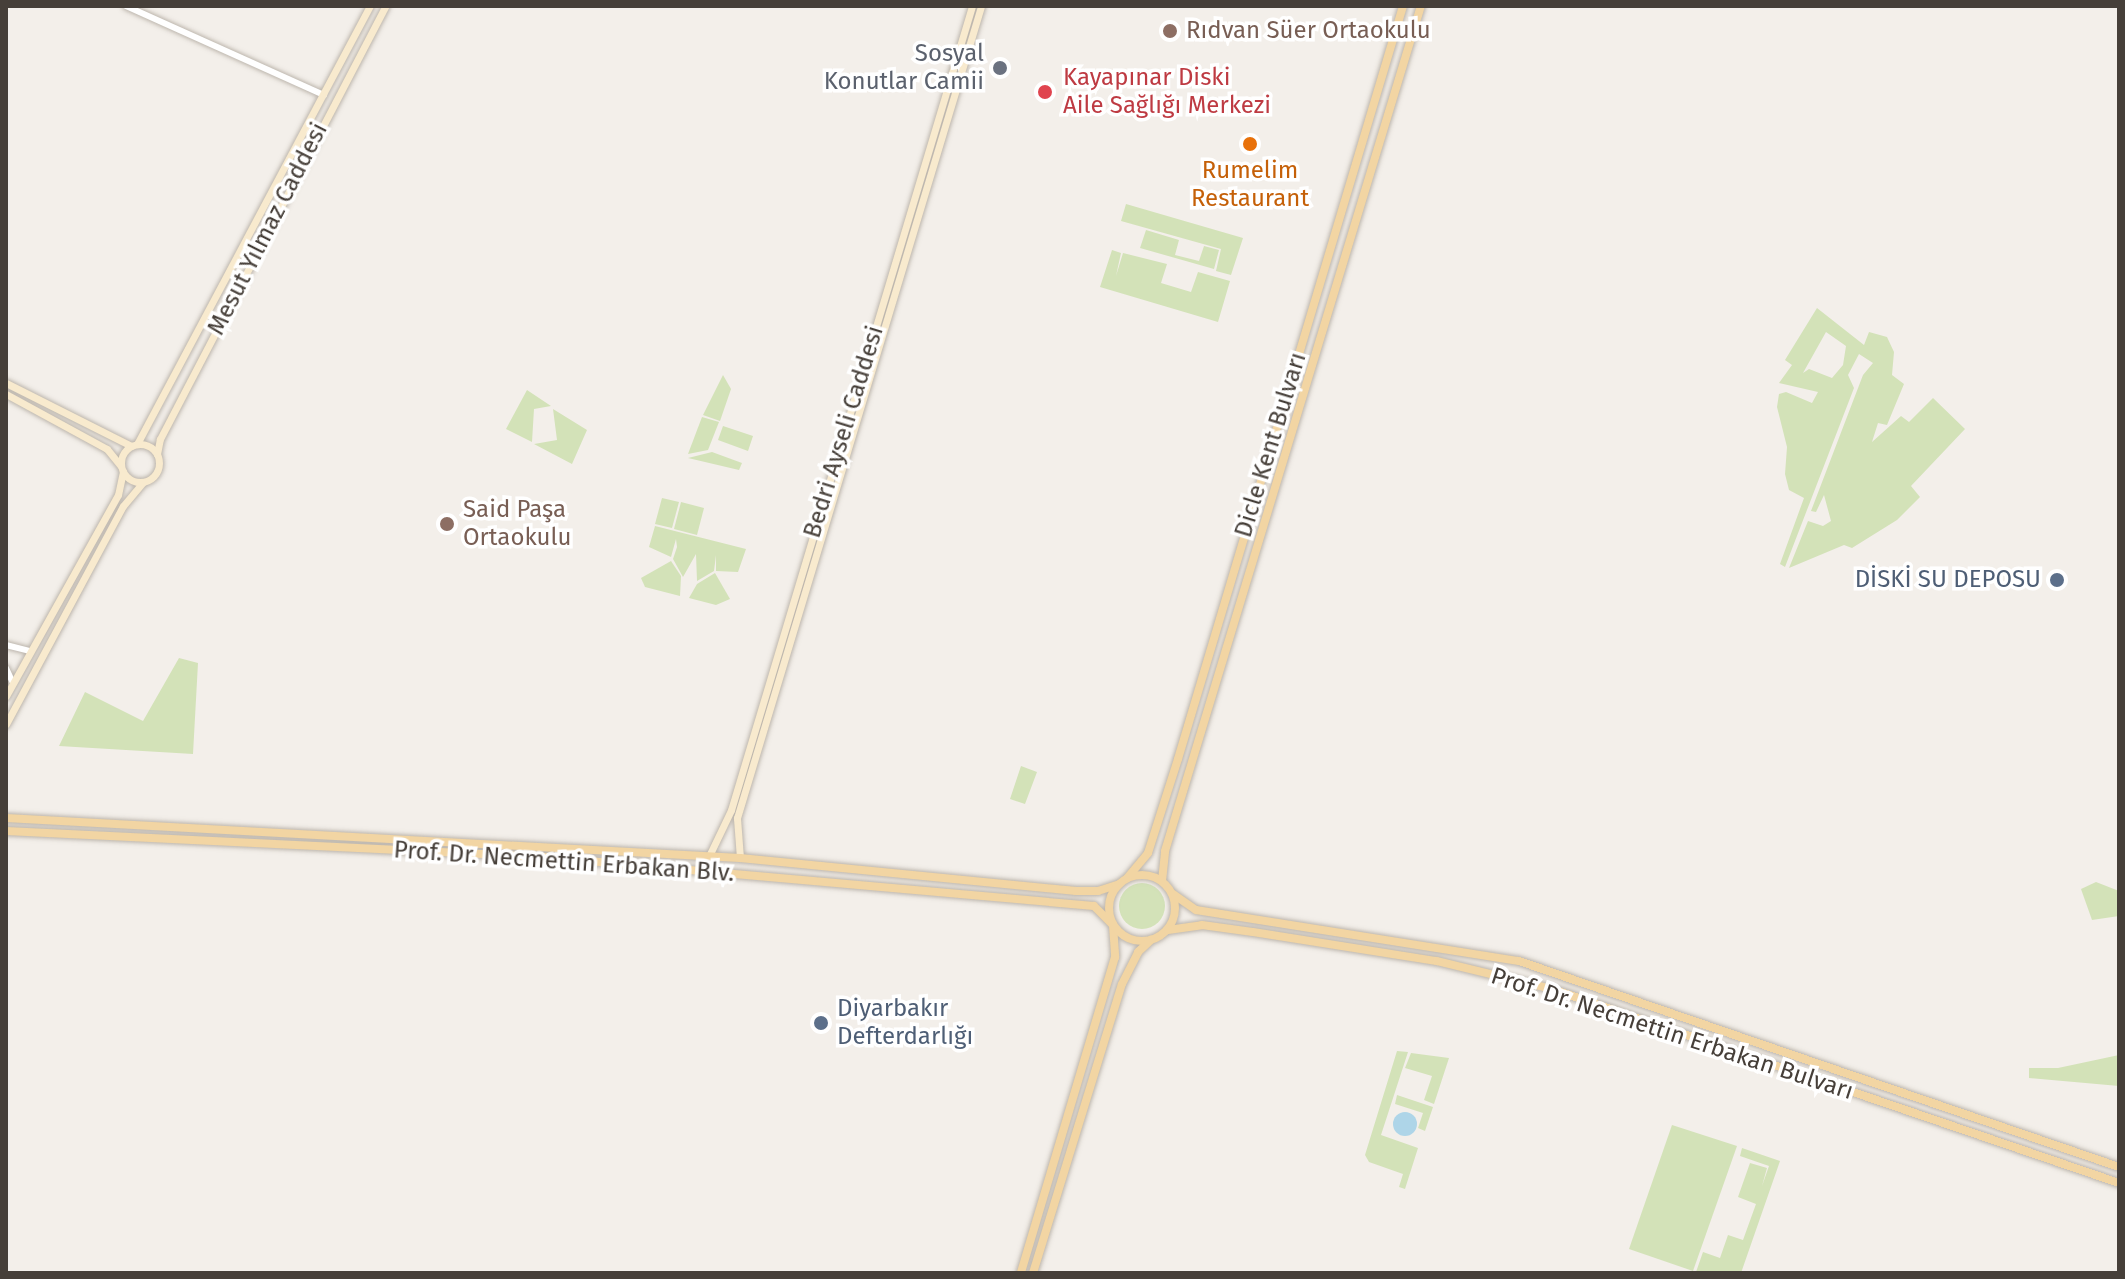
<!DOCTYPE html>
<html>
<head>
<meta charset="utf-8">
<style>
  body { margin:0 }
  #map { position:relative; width:2125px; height:1279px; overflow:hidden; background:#f3efea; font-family:"Fira Sans",sans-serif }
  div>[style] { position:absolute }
  .green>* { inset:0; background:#d3e2b8 }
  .round { border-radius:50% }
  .water>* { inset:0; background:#aed5e8 }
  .roads { filter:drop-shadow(0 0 2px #bdb6ad) drop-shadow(0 0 2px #bdb6ad) }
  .tertiary>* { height:6px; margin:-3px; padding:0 3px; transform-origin:3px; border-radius:3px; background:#fff }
  .secondary>* { height:7px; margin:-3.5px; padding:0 3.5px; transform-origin:3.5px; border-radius:3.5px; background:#f8eace }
  .secondary>.ring { margin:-3.5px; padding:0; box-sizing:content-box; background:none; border:7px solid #f8eace; border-radius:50% }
  .primary>* { height:8px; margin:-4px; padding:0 4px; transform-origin:4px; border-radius:4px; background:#f2d5a3 }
  .primary>.ring { margin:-4px; padding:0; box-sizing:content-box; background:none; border:8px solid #f2d5a3; border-radius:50% }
  .dots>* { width:22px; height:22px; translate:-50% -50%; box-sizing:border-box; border:4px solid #fff; border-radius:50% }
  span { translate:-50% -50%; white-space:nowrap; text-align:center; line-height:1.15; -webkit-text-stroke:7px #fff; paint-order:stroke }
  .education-label { font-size:24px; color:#785e54 }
  .left { translate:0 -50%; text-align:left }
  .worship-label { font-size:24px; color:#5b616d }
  .right { translate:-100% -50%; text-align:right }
  .health-label { font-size:24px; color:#be3a42 }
  .food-label { font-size:24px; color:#c56008 }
  .street-label { font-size:24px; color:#463f39 }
  .service-label { font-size:24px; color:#4e5e75 }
  .frame { position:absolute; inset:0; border:8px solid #463f39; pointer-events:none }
</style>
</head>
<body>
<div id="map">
  <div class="green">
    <i style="clip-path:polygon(1126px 204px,1243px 238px,1231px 275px,1216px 271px,1221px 249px,1121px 221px)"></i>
    <i style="clip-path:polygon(1146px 230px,1179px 240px,1175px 255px,1199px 261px,1204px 246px,1219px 250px,1214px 269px,1140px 248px)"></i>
    <i style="clip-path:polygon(1112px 250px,1121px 253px,1116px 276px,1123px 253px,1167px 264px,1161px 283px,1191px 292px,1198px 272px,1230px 281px,1218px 322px,1100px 287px)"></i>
    <i style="clip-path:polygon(evenodd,1817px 308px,1864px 345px,1869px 332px,1887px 337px,1894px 352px,1892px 375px,1904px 384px,1887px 425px,1878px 423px,1872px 442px,1901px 416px,1909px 422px,1933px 398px,1965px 429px,1911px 486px,1920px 497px,1897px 520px,1852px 548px,1844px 545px,1789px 568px,1808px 521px,1823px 526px,1831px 521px,1824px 495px,1816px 512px,1811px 511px,1863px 375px,1873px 363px,1859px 354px,1848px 375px,1854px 388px,1785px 567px,1780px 564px,1804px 498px,1789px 490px,1785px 474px,1787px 447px,1777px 407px,1779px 394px,1786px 392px,1812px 403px,1818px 392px,1779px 383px,1792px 365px,1785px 360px,1817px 308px,1826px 332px,1846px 346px,1843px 365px,1832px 378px,1809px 369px,1803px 373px,1826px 332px)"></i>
    <i style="clip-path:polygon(723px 375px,731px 389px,720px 421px,703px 415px)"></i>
    <i style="clip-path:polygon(527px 390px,551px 406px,534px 409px,532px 442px,506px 429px)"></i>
    <i style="clip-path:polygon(553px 409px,587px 430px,572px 464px,534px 444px,557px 440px)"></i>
    <i style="clip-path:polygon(702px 417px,719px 422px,708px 450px,688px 454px)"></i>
    <i style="clip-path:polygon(723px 426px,753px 436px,748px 451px,718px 440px)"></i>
    <i style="clip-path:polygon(712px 452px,742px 463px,739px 470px,688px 458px)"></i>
    <i style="clip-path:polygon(662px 498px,679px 502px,672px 528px,655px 524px)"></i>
    <i style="clip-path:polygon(681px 502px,704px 508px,697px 535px,674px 529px)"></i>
    <i style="clip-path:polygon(655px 526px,746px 549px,738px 572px,716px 571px,716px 555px,714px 571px,697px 581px,696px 554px,683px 577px,673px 559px,677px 547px,676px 539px,671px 557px,649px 547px)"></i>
    <i style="clip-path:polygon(671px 561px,681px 576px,680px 596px,645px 587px,641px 578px)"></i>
    <i style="clip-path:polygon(715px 573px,730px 599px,716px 605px,689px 598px,697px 584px)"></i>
    <i style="clip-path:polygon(179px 658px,198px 663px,193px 754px,59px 746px,85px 692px,143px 721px)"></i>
    <i style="clip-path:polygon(1021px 766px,1037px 772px,1025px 804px,1010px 799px)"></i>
    <i style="clip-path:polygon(2096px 882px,2119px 891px,2119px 916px,2092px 920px,2081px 889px)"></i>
    <i class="round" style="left:1119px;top:883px;width:46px;height:46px"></i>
    <i style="clip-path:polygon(1397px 1051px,1408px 1052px,1381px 1135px,1418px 1148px,1405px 1189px,1399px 1187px,1403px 1174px,1369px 1162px,1365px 1155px)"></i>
    <i style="clip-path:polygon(1411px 1053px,1449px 1058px,1434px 1104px,1424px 1100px,1432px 1076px,1405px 1068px)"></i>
    <i style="clip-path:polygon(2119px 1055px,2119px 1086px,2029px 1078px,2029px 1068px,2058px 1068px)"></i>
    <i style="clip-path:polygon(1397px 1095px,1433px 1107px,1425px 1131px,1418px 1128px,1423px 1113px,1395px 1104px)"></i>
    <i style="clip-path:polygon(1672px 1125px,1737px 1146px,1693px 1271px,1629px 1249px)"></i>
    <i style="clip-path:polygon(1742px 1148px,1780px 1161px,1741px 1273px,1696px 1272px,1703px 1252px,1720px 1258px,1728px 1235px,1743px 1240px,1756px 1204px,1738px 1197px,1750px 1163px,1767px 1168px,1762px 1186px,1769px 1166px,1740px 1156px)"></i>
  </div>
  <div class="water">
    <i class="round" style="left:1393px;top:1112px;width:24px;height:24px"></i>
  </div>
  <div class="roads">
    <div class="tertiary">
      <i style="left:126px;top:6px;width:217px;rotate:24.2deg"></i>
      <i style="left:6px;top:645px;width:25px;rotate:14deg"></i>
      <i style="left:6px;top:668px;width:17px;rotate:65deg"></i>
    </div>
    <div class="secondary">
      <i style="left:6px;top:383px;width:140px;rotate:26.7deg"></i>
      <i style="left:6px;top:394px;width:115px;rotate:28.6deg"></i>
      <i style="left:107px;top:449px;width:22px;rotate:51deg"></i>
      <i style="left:137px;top:444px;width:496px;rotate:-62deg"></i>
      <i class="ring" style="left:121px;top:444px;width:31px;height:31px"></i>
      <i style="left:157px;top:454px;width:15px;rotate:-79deg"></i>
      <i style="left:160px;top:439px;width:488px;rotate:-62.5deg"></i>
      <i style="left:6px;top:696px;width:230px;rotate:-60.9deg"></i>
      <i style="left:118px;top:495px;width:24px;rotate:-78deg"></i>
      <i style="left:6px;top:724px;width:247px;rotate:-61.8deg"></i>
      <i style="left:123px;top:506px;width:31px;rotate:-50deg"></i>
      <i style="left:709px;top:856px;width:51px;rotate:-64.4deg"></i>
      <i style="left:731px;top:810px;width:839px;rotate:-73.31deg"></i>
      <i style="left:740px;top:858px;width:40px;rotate:-94.3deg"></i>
      <i style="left:737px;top:818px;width:848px;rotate:-73.27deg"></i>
    </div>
    <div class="primary">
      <i style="left:6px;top:818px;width:735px;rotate:3.12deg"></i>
      <i style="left:740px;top:858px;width:338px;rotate:5.6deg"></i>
      <i style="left:1076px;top:891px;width:22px"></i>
      <i style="left:1098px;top:891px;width:22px;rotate:-18deg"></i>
      <i style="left:6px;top:831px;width:538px;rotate:2.77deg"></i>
      <i style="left:543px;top:857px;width:553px;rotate:5.08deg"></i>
      <i style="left:1094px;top:906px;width:27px;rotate:45deg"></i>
      <i style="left:1113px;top:925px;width:32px;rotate:86deg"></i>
      <i style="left:1115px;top:957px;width:330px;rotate:106.6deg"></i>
      <i class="ring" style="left:1109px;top:875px;width:58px;height:58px"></i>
      <i style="left:1128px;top:877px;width:31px;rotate:-50deg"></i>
      <i style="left:1148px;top:853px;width:99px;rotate:-72.3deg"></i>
      <i style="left:1178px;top:759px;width:786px;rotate:-73.36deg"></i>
      <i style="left:1162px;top:881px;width:30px;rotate:-84deg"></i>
      <i style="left:1165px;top:851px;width:883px;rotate:-73.15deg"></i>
      <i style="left:1173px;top:894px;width:28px;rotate:35deg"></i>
      <i style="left:1196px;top:910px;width:327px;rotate:9deg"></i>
      <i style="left:1519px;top:961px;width:634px;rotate:18.95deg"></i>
      <i style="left:1168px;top:930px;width:34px;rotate:-8deg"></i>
      <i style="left:1202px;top:925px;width:51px;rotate:7.8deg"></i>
      <i style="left:1253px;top:932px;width:186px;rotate:9deg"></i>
      <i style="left:1437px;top:961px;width:118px;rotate:13.7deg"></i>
      <i style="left:1552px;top:989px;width:599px;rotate:18.89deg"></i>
      <i style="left:1033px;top:1273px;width:302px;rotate:-72.9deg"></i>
      <i style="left:1122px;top:984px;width:36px;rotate:-63deg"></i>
      <i style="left:1138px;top:952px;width:18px;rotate:-43deg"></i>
    </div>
  </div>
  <div class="dots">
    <i style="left:1170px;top:31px;background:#8d6e63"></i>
    <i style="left:1000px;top:68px;background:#6b7280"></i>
    <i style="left:1045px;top:92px;background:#e0444e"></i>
    <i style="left:1250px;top:144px;background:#e8710a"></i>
    <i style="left:447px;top:524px;background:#8d6e63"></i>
    <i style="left:2057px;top:580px;background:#5c6f8a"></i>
    <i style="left:821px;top:1023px;background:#5c6f8a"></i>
  </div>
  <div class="education-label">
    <span class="left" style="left:1186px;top:31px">Rıdvan Süer Ortaokulu</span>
    <span class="left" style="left:463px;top:524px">Said Paşa<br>Ortaokulu</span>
  </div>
  <div class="worship-label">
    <span class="right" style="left:984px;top:68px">Sosyal<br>Konutlar Camii</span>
  </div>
  <div class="health-label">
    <span class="left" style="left:1063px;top:92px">Kayapınar Diski<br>Aile Sağlığı Merkezi</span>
  </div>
  <div class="food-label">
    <span style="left:1250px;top:185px">Rumelim<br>Restaurant</span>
  </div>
  <div class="street-label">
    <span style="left:268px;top:229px;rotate:-63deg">Mesut Yılmaz Caddesi</span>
    <span style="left:844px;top:432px;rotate:-73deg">Bedri Ayseli Caddesi</span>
    <span style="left:1271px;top:445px;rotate:-73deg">Dicle Kent Bulvarı</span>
    <span style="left:564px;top:862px;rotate:4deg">Prof. Dr. Necmettin Erbakan Blv.</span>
    <span style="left:1672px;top:1034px;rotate:18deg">Prof. Dr. Necmettin Erbakan Bulvarı</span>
  </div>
  <div class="service-label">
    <span class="right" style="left:2041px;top:580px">DİSKİ SU DEPOSU</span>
    <span class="left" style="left:837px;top:1023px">Diyarbakır<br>Defterdarlığı</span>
  </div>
  <div class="frame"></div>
</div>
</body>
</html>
